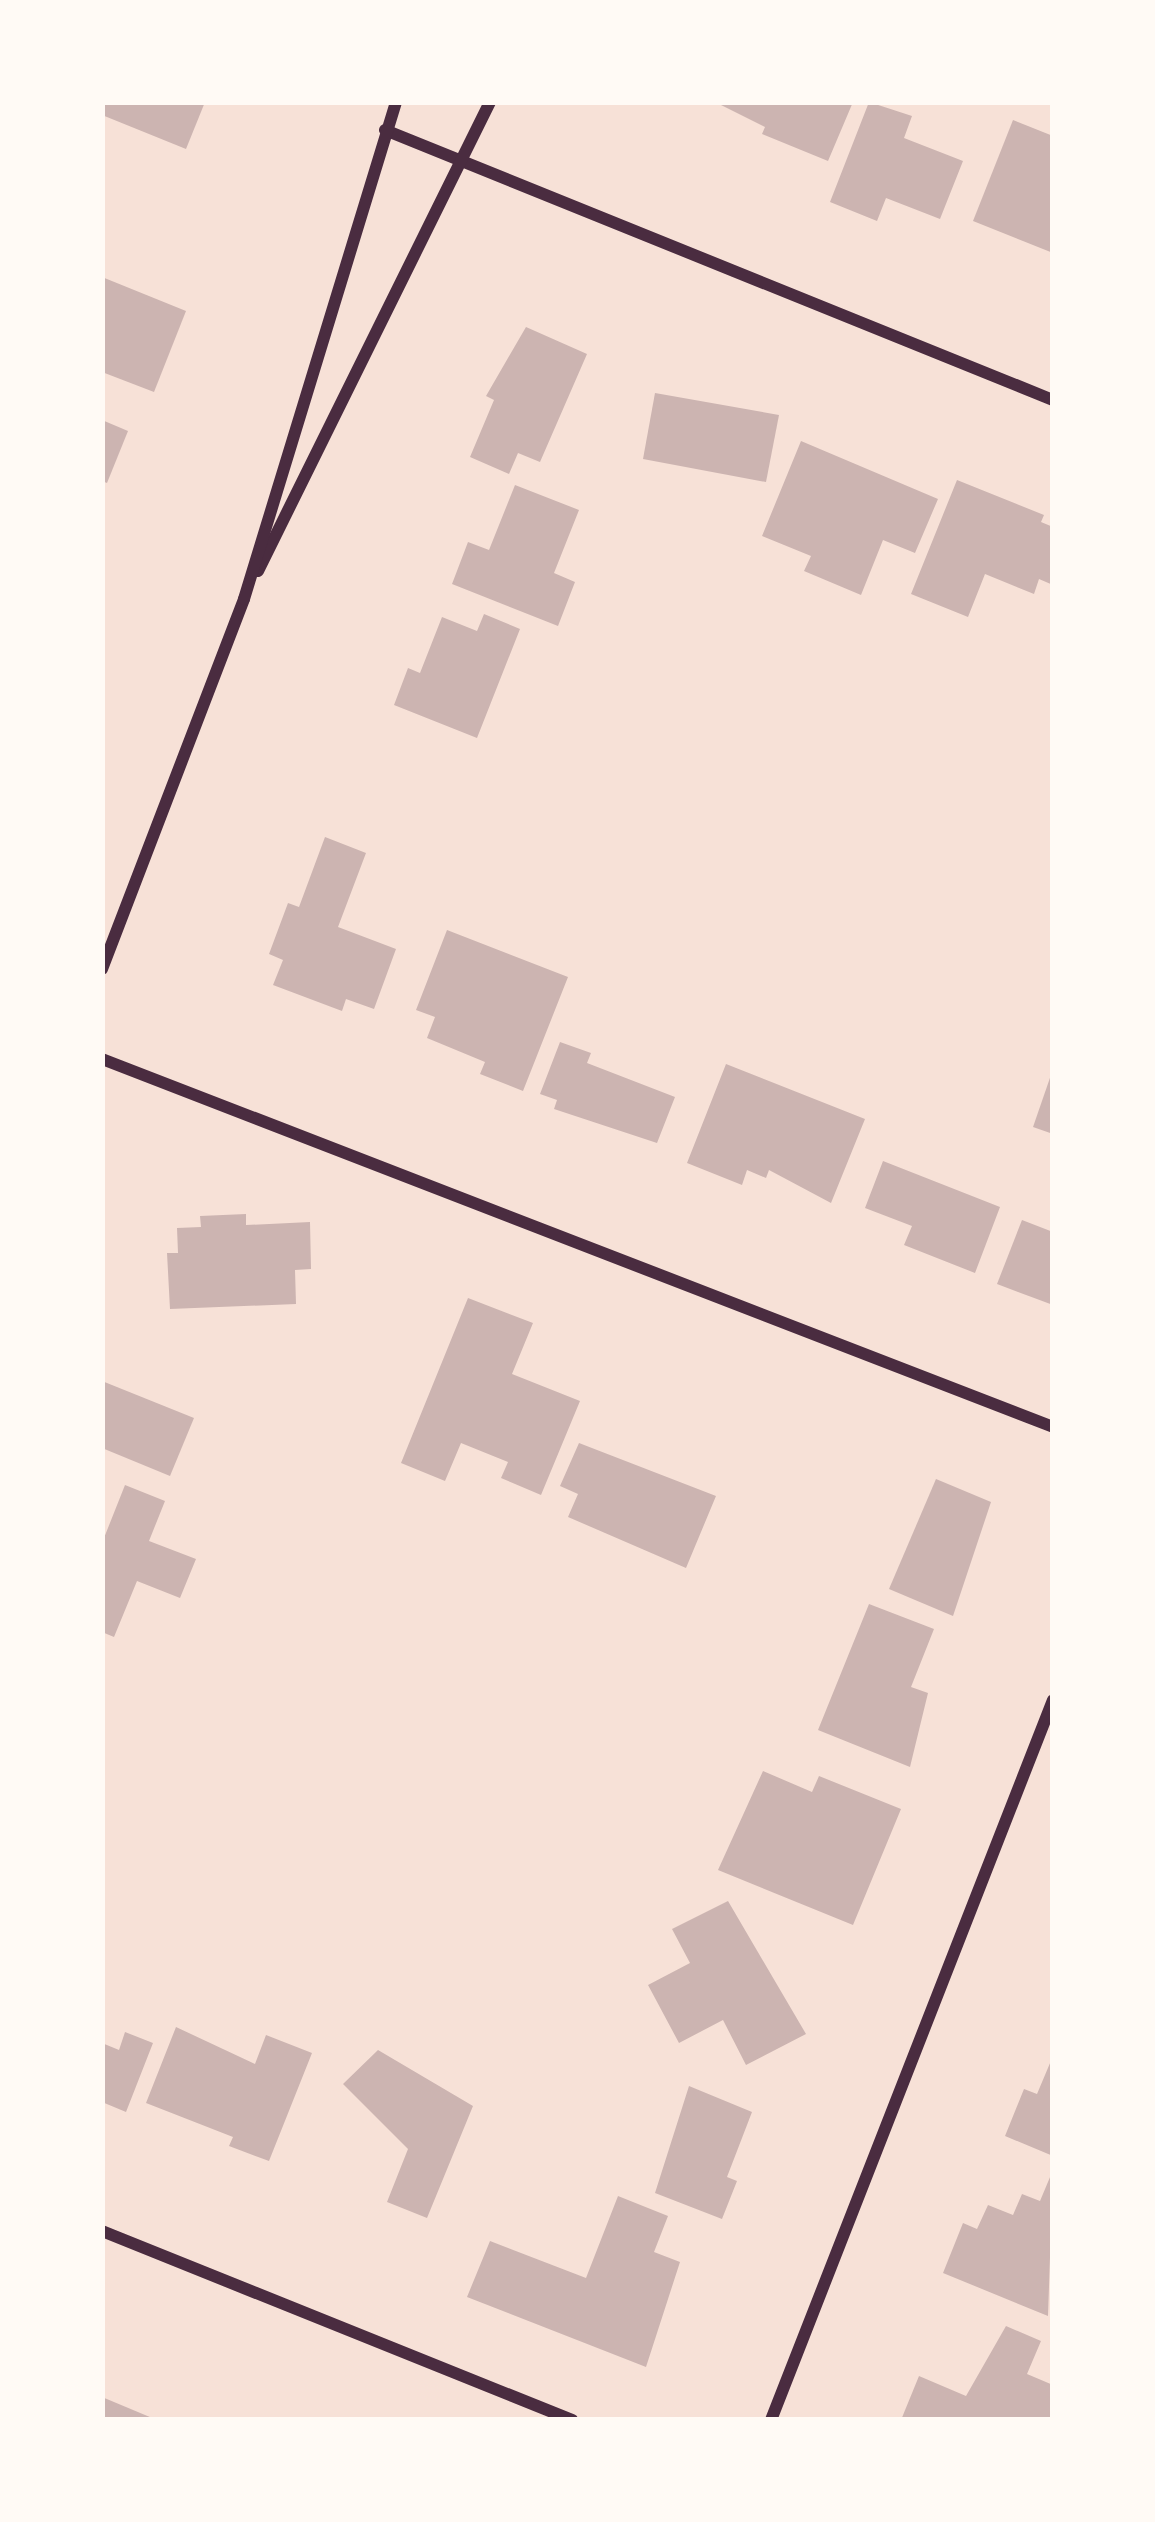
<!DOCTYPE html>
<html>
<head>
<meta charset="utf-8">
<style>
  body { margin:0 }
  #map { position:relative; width:1155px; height:2522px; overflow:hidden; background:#f7e1d7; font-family:Jost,sans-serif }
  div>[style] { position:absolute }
  .building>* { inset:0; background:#ccb4b1 }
  .minor>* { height:12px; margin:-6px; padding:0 6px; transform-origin:6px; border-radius:6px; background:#4a2c40 }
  span { translate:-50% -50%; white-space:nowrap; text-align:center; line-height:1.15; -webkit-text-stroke:12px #fffaf5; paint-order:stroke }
  .frame { position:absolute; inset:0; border:105px solid #fffaf5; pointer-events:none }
</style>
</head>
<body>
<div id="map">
  <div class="building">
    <i style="clip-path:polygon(102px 102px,205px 102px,186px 149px,102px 115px)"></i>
    <i style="clip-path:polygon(715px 102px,853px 102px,828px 161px,762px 134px,765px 127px)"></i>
    <i style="clip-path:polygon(869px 102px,912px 116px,904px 138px,963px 161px,940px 219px,886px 198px,877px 221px,830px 202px)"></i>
    <i style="clip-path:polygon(1013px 120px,1053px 136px,1053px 253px,973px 221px)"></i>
    <i style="clip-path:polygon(102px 277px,186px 311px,154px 392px,102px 372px)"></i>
    <i style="clip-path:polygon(526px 327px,587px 354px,540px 462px,518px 453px,509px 474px,470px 457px,494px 400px,486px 396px)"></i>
    <i style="clip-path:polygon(655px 393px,779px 415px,766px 482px,643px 459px)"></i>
    <i style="clip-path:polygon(102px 420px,128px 431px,107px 483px,102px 481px)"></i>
    <i style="clip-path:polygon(801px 441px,938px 499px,915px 553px,883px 540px,861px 595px,804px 571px,811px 556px,762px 536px)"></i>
    <i style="clip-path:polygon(957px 480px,1044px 515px,1041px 522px,1053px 527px,1053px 585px,1039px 579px,1034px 594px,985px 574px,968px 617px,911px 594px)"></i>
    <i style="clip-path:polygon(515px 485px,579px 510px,554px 573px,575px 582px,558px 626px,452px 584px,468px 542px,489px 550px)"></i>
    <i style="clip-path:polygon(484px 614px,520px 629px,477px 738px,394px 705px,408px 668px,420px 673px,442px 617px,477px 631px)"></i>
    <i style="clip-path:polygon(325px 837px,366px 853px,338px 927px,396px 949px,374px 1009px,346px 999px,342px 1011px,273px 985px,283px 960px,269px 954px,288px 903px,299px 907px)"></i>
    <i style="clip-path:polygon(447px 930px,568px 977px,523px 1091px,480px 1074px,485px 1062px,427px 1038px,435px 1017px,416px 1010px)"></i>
    <i style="clip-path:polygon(560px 1042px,591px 1053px,587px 1063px,675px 1097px,657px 1143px,554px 1109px,557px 1100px,540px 1094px)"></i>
    <i style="clip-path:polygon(726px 1064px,865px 1119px,831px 1203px,769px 1170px,766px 1178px,747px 1170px,742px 1185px,687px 1163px)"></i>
    <i style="clip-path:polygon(1052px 1072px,1053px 1072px,1053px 1134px,1033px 1127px)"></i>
    <i style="clip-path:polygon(883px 1161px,1000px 1207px,975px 1273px,904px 1245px,912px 1226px,865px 1208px)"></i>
    <i style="clip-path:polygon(246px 1214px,246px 1225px,310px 1222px,311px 1269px,295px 1270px,296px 1304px,170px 1309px,167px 1253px,178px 1253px,177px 1228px,201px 1227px,200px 1216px)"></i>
    <i style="clip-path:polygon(1022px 1220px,1053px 1232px,1053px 1305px,997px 1284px)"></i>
    <i style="clip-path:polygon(468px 1298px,533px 1323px,512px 1374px,580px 1401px,541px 1495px,501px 1478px,508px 1462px,461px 1443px,445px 1481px,401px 1463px)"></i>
    <i style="clip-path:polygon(102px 1381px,194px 1418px,170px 1476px,102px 1448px)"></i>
    <i style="clip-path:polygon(579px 1443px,716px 1496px,686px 1568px,568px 1517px,578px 1494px,560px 1486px)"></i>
    <i style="clip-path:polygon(936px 1479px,991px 1502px,953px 1616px,889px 1589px)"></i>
    <i style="clip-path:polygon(125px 1485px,165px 1501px,149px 1541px,196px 1559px,180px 1598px,137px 1581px,114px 1637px,102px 1632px,102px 1543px)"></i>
    <i style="clip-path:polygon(869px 1604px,934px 1629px,911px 1687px,928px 1693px,910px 1767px,818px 1730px)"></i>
    <i style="clip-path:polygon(763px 1771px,812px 1792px,819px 1776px,901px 1809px,853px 1925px,718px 1870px)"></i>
    <i style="clip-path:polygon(728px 1901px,806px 2034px,746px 2065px,723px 2020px,679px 2043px,648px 1985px,690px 1963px,672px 1929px)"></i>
    <i style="clip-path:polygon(176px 2027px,255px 2064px,266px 2035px,312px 2053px,269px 2161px,229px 2146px,233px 2137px,146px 2103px)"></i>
    <i style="clip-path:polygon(125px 2032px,153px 2043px,126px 2112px,102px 2102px,102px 2043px,119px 2050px)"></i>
    <i style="clip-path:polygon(378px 2050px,473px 2106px,427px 2218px,387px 2202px,408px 2149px,343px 2084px)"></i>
    <i style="clip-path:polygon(1053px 2056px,1053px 2156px,1005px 2136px,1024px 2089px,1037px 2094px)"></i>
    <i style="clip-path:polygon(689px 2086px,752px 2112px,727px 2177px,737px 2181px,722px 2219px,655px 2193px)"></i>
    <i style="clip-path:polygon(1053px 2170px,1048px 2316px,943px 2273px,963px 2223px,977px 2229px,988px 2205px,1013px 2215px,1022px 2194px,1040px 2201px)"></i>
    <i style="clip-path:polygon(618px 2196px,668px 2216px,654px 2252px,680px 2262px,646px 2367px,467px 2297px,490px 2241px,586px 2278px)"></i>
    <i style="clip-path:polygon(1006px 2326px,1041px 2341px,1027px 2374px,1053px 2385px,1053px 2420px,901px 2420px,919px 2376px,966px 2396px)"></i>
    <i style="clip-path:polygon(102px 2397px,157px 2420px,102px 2420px)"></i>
  </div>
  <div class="minor">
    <i style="left:385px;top:130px;width:721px;rotate:22.01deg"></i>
    <i style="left:258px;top:571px;width:523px;rotate:-63.68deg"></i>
    <i style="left:102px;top:969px;width:396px;rotate:-69deg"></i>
    <i style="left:244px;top:599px;width:520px;rotate:-72.99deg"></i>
    <i style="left:102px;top:1059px;width:1020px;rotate:21.15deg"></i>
    <i style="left:102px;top:2231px;width:507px;rotate:21.91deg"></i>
    <i style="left:771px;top:2420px;width:773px;rotate:-68.61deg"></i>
  </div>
  <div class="frame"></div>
</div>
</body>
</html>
